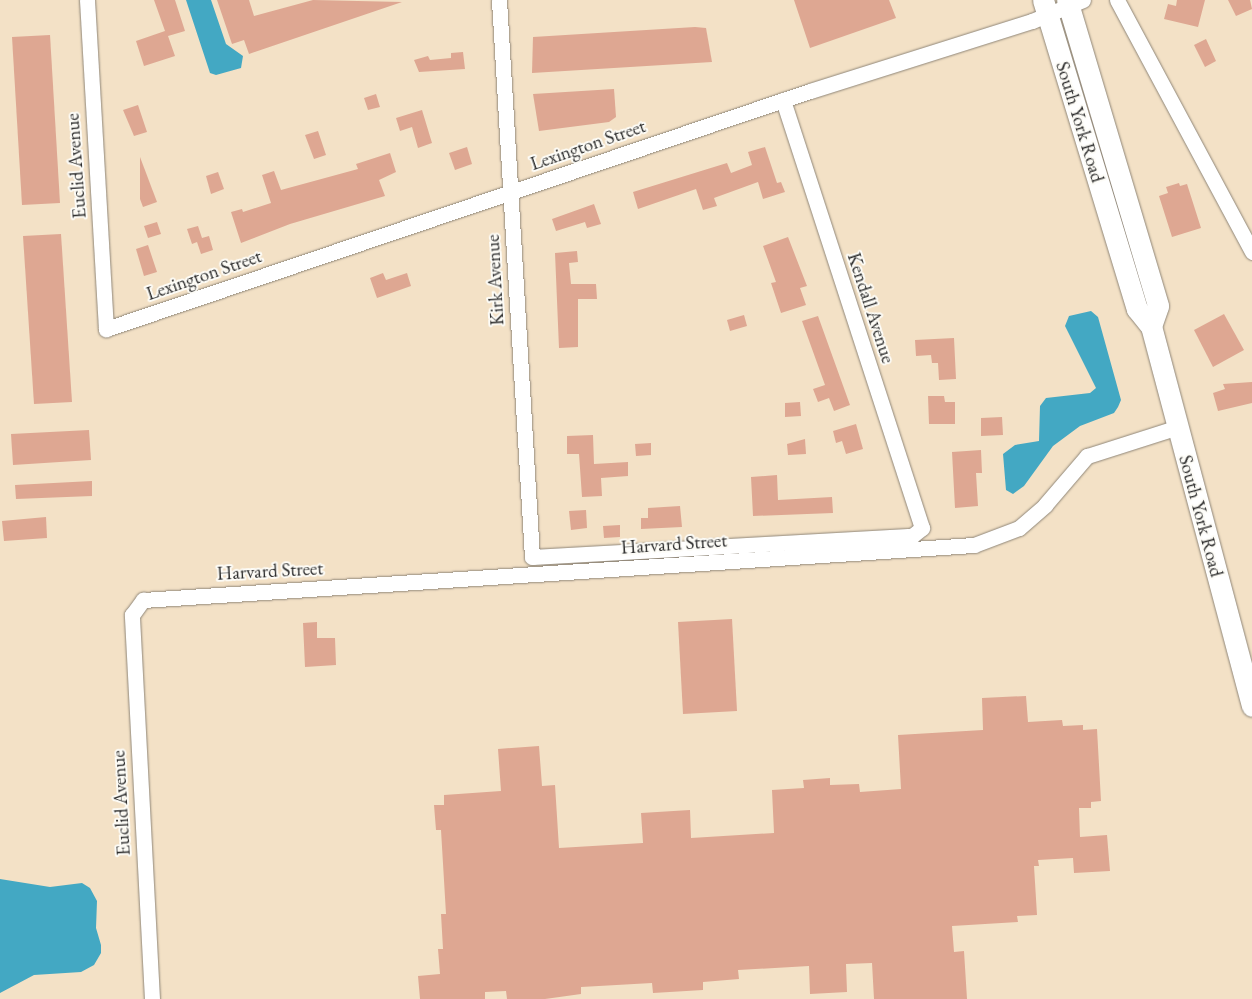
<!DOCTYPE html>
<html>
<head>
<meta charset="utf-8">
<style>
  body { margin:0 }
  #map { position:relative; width:1252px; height:999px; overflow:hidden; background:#f3e1c6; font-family:"EB Garamond",serif }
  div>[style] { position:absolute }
  .water>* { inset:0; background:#43a8c3 }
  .building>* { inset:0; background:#dea792 }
  .roads { filter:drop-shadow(0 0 1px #8f8678) drop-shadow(0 0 1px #8f8678) }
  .minor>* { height:15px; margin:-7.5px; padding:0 7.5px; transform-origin:7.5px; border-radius:7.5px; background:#fff }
  .secondary>* { height:21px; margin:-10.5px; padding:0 10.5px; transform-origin:10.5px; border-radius:10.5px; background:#fff }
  span { translate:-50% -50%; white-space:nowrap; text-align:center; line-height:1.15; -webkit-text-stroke:4px #fdfcf7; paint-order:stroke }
  .street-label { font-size:19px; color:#2b2b2b }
</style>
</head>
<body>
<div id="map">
  <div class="water">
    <i style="clip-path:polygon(186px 0,211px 0,226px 44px,243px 56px,241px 68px,216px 75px,210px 73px)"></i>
    <i style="clip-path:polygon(1091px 311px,1098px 317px,1121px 400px,1118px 407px,1114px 413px,1080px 426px,1053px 446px,1024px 486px,1013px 494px,1006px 490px,1003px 454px,1015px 445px,1039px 441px,1040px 406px,1046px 398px,1090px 393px,1096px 388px,1065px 326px,1069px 316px)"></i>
    <i style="clip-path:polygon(0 879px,50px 887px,82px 883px,90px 888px,97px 901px,96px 928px,101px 945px,101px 953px,94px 965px,81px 972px,34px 975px,0 993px)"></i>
  </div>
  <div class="building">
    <i style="clip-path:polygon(154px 0,175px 0,185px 31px,168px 36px,175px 56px,144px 66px,136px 41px,165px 31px)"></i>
    <i style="clip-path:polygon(217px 0,249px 0,254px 16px,313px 0,402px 2px,249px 54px,244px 40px,232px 44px)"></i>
    <i style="clip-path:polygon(794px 0,889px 0,896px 18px,810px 48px)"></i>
    <i style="clip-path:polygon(1177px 0,1205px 0,1198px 27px,1164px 19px,1168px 4px,1176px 6px)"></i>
    <i style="clip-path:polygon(1228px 0,1250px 0,1252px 9px,1236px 16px)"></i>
    <i style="clip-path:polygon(695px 27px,706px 28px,712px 62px,532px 73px,533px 37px)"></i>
    <i style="clip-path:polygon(50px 35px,60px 203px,22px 205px,12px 37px)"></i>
    <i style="clip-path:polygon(1206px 39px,1216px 61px,1205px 67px,1194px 45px)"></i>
    <i style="clip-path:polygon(463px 52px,465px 69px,419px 72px,414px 60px,428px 56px,430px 60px,451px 58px,451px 53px)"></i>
    <i style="clip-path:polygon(614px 89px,616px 117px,609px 122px,539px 131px,533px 94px)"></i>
    <i style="clip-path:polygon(376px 94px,380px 107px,368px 110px,364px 98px)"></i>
    <i style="clip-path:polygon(138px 105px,147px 132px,134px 136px,123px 110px)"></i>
    <i style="clip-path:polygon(422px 110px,432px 143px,418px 148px,412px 127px,400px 131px,396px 118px)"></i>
    <i style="clip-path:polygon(318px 131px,326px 155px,314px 159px,305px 135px)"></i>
    <i style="clip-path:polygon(467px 147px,472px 164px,455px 170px,449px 153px)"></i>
    <i style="clip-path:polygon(765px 147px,777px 183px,781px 182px,785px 192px,763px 199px,758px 182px,714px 198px,717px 206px,703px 210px,696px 189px,638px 209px,633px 192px,727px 163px,731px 173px,752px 165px,748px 152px)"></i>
    <i style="clip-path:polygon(390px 153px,396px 172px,379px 180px,385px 196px,290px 224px,241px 243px,231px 212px,242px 209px,243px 212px,271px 203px,262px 175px,274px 171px,281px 190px,358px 169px,356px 164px)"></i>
    <i style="clip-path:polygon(140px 157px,157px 202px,143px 207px,140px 199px)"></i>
    <i style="clip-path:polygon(218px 172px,224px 189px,211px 194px,206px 176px)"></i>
    <i style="clip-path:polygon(1179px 183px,1180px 186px,1187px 184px,1201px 228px,1172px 237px,1159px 196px,1168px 193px,1166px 187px)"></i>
    <i style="clip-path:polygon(594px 204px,601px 224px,587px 228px,585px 222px,556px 231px,552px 219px)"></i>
    <i style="clip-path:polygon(157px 222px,161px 234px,148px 238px,144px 226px)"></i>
    <i style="clip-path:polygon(198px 226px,202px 238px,209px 236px,213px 250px,201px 254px,197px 242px,192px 244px,187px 229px)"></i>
    <i style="clip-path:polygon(61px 234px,72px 402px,34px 404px,23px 236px)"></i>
    <i style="clip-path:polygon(788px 237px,807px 286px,800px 288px,806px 305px,781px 313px,771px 283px,776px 282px,763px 246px)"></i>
    <i style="clip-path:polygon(148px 245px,157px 272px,144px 276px,136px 249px)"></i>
    <i style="clip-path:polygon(577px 251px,578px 262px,569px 263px,571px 284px,596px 284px,597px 299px,578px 299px,578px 347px,559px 348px,555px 253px)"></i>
    <i style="clip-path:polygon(383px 273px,386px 280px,407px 273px,411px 286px,377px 298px,370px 278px)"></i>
    <i style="clip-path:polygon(1224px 314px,1244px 350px,1213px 367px,1194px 330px)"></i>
    <i style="clip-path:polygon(744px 315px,747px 326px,730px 331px,727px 320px)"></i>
    <i style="clip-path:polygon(818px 316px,850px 405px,834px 411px,829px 398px,818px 402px,813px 389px,825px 385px,802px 321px)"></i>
    <i style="clip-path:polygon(954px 338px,956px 379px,939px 380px,938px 363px,932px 363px,931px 355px,916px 356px,915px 340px)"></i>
    <i style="clip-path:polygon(1252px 382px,1252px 403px,1218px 411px,1213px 393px,1225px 389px,1223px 384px)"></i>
    <i style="clip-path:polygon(928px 396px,944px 396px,945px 402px,955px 402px,955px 424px,929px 424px)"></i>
    <i style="clip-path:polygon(800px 402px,801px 416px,785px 417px,785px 403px)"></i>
    <i style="clip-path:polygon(1002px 417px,1003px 435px,981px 436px,981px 418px)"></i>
    <i style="clip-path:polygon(856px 424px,863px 449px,846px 454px,842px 441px,836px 443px,833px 431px)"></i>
    <i style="clip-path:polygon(89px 430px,91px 460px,13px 465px,11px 434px)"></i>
    <i style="clip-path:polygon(593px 435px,594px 464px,628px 462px,628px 476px,601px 478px,602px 496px,582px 497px,579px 454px,567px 454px,567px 436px)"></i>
    <i style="clip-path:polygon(805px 439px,806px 454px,788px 455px,787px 444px)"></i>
    <i style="clip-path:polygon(651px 443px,651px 455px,636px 456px,635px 444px)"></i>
    <i style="clip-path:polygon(981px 450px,982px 473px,976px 473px,978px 506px,955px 508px,952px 452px)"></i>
    <i style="clip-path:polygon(777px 475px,778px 500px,832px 497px,833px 513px,753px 516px,751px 477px)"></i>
    <i style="clip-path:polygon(92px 481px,92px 496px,16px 499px,15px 485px)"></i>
    <i style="clip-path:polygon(680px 506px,682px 527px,641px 529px,641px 518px,648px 518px,648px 508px)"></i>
    <i style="clip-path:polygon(586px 510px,587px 528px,571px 530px,569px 511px)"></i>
    <i style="clip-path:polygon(46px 517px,47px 538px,4px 541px,2px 521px)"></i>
    <i style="clip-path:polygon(620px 525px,620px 537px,604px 538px,603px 526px)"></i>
    <i style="clip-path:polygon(732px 619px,737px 711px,683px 714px,678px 622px)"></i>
    <i style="clip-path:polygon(317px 622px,317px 638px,335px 638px,336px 665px,305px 667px,303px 623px)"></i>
    <i style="clip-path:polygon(1026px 696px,1028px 722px,1062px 720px,1063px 726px,1083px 725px,1083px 730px,1097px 729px,1101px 801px,1091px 802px,1091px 808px,1079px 808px,1080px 837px,1107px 835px,1110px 871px,1074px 873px,1073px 858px,1038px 860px,1039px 866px,1034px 866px,1037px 915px,1017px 916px,1018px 922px,952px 926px,954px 952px,964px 951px,967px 999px,874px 999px,872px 963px,846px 964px,847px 992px,810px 994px,809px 966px,738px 970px,739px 979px,703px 982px,703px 990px,653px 993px,652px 983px,581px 987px,581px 994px,545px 999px,507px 999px,506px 991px,485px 992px,485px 999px,420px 999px,418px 976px,440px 974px,438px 949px,443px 949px,441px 914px,446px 914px,441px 830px,436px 830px,434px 805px,444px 805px,444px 795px,501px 791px,498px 749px,539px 746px,542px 786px,555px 785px,559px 848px,643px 843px,641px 813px,690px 810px,691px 838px,774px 833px,772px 790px,804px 788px,803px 780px,830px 778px,830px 785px,859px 784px,860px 792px,901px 789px,898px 735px,983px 730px,982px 698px)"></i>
  </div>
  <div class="roads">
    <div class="minor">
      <i style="left:87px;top:0;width:330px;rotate:86.7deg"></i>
      <i style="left:106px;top:329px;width:743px;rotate:-18.68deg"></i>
      <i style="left:810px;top:91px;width:233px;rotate:-17.5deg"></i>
      <i style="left:1032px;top:21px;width:55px;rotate:-22.4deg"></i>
      <i style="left:499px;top:0;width:558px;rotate:86.61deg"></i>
      <i style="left:532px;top:557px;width:381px;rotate:-3.2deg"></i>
      <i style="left:912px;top:536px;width:13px;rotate:-39deg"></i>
      <i style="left:922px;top:528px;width:450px;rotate:-108deg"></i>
      <i style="left:1117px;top:0;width:286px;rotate:61.8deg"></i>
      <i style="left:152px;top:999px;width:385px;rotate:-93deg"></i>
      <i style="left:132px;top:615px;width:19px;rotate:-54deg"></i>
      <i style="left:143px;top:600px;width:833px;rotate:-3.79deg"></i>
      <i style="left:974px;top:545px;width:48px;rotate:-20.7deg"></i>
      <i style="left:1019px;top:528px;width:35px;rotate:-41deg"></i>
      <i style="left:1045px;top:505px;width:65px;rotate:-49.4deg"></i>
      <i style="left:1087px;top:456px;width:96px;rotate:-17.7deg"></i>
    </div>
    <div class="secondary">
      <i style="left:1043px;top:0;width:323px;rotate:73.1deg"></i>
      <i style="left:1137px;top:309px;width:22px;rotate:51deg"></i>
      <i style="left:1151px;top:326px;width:393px;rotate:75.1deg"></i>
      <i style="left:1067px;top:0;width:319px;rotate:73.4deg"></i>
      <i style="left:1158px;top:306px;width:21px;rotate:109deg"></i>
    </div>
  </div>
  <div class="street-label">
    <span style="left:1080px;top:122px;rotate:73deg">South York Road</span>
    <span style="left:588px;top:145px;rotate:-19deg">Lexington Street</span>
    <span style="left:76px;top:166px;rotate:-94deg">Euclid Avenue</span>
    <span style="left:204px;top:275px;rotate:-19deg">Lexington Street</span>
    <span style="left:495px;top:280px;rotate:-93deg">Kirk Avenue</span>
    <span style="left:871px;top:308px;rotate:72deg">Kendall Avenue</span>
    <span style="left:1201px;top:516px;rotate:75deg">South York Road</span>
    <span style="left:674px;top:544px;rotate:-4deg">Harvard Street</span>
    <span style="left:270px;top:571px;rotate:-3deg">Harvard Street</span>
    <span style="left:121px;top:803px;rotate:-93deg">Euclid Avenue</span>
  </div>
</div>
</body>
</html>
